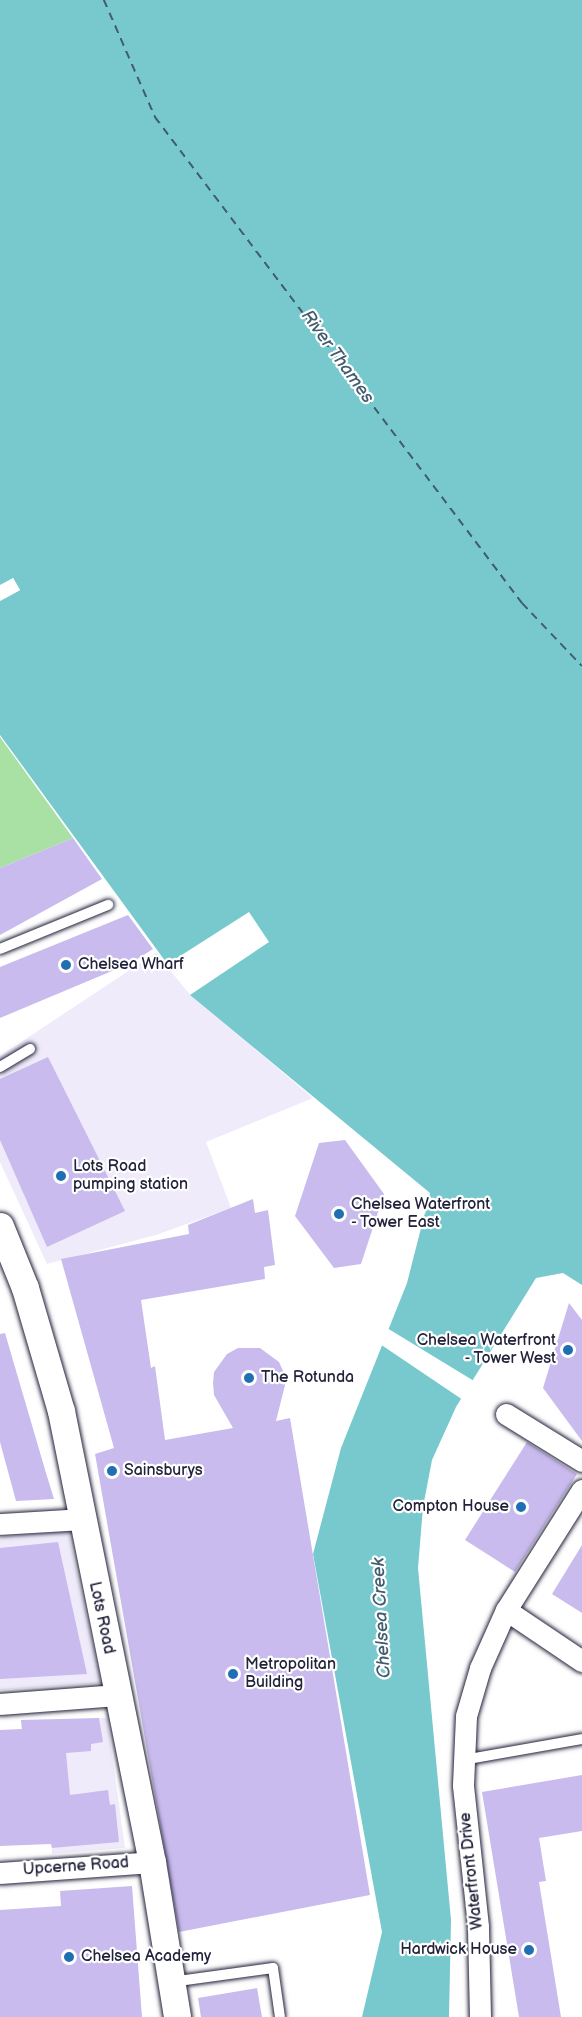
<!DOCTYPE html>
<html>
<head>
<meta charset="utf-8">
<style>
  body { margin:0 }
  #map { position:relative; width:582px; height:2017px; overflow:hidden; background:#fff; font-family:"Balsamiq Sans",sans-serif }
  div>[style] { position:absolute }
  .built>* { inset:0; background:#efebfa }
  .green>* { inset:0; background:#a9e0a3 }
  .water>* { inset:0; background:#77c9ce }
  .pier>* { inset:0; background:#fff }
  .ferry>* { height:1.5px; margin-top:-0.75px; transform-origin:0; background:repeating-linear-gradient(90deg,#405c6e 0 8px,transparent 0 14px) }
  .building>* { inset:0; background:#c9bbed }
  .roads { filter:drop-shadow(0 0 2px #22223b) drop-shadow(0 0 2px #22223b) }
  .service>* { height:10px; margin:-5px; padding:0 5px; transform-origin:5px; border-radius:5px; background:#fff }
  .minor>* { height:21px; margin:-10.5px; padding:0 10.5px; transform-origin:10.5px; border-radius:10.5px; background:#fff }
  .tertiary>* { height:27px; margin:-13.5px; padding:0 13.5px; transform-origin:13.5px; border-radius:13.5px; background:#fff }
  .dots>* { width:16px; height:16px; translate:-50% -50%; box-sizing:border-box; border:3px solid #fff; border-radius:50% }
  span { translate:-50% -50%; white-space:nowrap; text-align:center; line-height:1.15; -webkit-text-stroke:4.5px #fff; paint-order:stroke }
  .poi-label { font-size:16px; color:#22223b }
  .left { translate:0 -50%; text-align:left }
  .right { translate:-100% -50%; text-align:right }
  .street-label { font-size:16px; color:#22223b }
  .water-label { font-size:18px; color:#405c6e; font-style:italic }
</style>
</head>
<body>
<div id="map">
  <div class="built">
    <i style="clip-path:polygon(157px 952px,190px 995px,313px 1098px,206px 1142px,231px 1208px,156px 1235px,47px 1264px,0 1162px,0 1056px)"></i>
    <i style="clip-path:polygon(68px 1531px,101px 1683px,0 1690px,0 1537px)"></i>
    <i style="clip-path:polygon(107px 1718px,125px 1848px,52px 1854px,49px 1784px,24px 1785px,21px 1721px)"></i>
  </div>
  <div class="green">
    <i style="clip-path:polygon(0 737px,73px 838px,0 868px)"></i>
  </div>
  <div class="water">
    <i style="clip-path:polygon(0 0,582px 0,582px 1285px,563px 1273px,536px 1278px,456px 1407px,432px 1460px,423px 1507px,418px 1568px,451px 1920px,449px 2017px,362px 2017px,382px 1932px,313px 1554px,341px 1448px,407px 1283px,430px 1193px,190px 995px,0 735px,0 601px,20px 590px,13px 578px,0 585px)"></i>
  </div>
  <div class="pier">
    <i style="clip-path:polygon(13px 578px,20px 590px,0 601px,16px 589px,12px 582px,0 588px)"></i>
    <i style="clip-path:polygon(249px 912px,269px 942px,190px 995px,166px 965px)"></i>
    <i style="clip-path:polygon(387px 1328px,474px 1381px,463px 1400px,380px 1344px)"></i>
  </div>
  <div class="ferry">
    <i style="left:104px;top:0;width:128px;rotate:66.4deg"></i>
    <i style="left:155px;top:117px;width:609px;rotate:52.94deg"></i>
    <i style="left:522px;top:603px;width:87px;rotate:46.4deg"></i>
  </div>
  <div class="building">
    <i style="clip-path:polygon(73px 838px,102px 879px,0 935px,0 868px)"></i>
    <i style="clip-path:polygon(128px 915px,153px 949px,131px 963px,0 1018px,0 967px)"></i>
    <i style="clip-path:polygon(48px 1057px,125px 1211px,47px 1247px,0 1140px,0 1079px)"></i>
    <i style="clip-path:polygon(345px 1140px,384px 1194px,361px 1264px,334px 1268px,295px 1216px,319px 1143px)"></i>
    <i style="clip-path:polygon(253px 1199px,255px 1213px,268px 1210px,275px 1265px,264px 1267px,265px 1279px,141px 1300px,151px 1368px,155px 1366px,165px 1440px,233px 1428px,214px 1395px,213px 1383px,214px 1372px,227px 1354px,238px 1348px,260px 1348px,279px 1362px,284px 1373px,285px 1385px,276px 1421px,290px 1418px,370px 1895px,179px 1932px,95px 1454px,114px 1448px,61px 1259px,189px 1234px,188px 1225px)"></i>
    <i style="clip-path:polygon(569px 1303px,582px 1320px,582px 1441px,543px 1388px)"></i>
    <i style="clip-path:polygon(5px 1333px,46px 1473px,54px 1499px,16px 1501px,0 1442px,0 1334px)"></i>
    <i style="clip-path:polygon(527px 1442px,577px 1474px,515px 1572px,465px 1540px)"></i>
    <i style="clip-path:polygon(58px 1542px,87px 1674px,0 1679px,0 1548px)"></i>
    <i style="clip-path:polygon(582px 1545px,582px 1613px,552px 1594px)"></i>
    <i style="clip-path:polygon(99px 1718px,103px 1742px,91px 1744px,91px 1751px,66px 1753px,70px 1795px,108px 1790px,110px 1805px,115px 1804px,119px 1842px,52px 1848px,51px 1844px,0 1846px,0 1730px,22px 1729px,21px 1720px)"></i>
    <i style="clip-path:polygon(582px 1775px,582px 1831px,539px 1838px,546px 1881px,539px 1882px,561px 2017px,519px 2017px,482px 1792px)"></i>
    <i style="clip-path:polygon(132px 1886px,142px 2017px,0 2017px,0 1910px,61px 1906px,60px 1891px)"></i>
    <i style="clip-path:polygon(257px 1988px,262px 2017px,201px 2017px,198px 1998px)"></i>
  </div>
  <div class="roads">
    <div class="service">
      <i style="left:0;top:949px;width:117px;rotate:-22.2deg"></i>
      <i style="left:0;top:1067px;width:35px;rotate:-31deg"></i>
      <i style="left:463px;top:1760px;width:121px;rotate:-10deg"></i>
      <i style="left:171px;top:1982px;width:103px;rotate:-7.8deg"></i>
      <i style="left:273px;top:1968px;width:49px;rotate:81.9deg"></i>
    </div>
    <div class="minor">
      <i style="left:506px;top:1414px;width:89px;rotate:31.7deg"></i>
      <i style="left:0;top:1524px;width:81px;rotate:-3.5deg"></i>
      <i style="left:506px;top:1610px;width:142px;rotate:-57.7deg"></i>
      <i style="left:0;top:1704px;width:117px;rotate:-4.4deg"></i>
      <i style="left:0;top:1873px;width:152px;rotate:-4.1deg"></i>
      <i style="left:480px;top:2017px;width:91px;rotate:-91.3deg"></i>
      <i style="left:478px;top:1926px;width:142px;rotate:-96.1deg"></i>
      <i style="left:463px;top:1785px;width:69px;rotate:-87.5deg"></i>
      <i style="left:466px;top:1716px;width:50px;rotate:-73.7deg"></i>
      <i style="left:480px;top:1668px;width:64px;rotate:-65.9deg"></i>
      <i style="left:506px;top:1610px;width:92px;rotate:33.9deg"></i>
    </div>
    <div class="tertiary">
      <i style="left:0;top:1226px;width:67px;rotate:68deg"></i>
      <i style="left:25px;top:1288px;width:128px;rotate:73.7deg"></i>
      <i style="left:61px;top:1411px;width:460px;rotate:78.6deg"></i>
      <i style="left:152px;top:1862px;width:157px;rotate:80.8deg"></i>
    </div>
  </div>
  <div class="dots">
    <i style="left:66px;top:965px;background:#1f6fb2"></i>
    <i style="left:61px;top:1176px;background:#1f6fb2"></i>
    <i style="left:339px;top:1214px;background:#1f6fb2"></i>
    <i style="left:568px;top:1350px;background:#1f6fb2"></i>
    <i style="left:249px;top:1378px;background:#1f6fb2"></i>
    <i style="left:112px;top:1471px;background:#1f6fb2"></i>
    <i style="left:521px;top:1507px;background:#1f6fb2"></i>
    <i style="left:233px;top:1674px;background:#1f6fb2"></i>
    <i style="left:529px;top:1950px;background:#1f6fb2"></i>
    <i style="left:69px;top:1957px;background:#1f6fb2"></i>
  </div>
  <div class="poi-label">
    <span class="left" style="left:78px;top:965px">Chelsea Wharf</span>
    <span class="left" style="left:73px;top:1176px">Lots Road<br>pumping station</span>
    <span class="left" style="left:351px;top:1214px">Chelsea Waterfront<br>- Tower East</span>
    <span class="right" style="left:556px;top:1350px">Chelsea Waterfront<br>- Tower West</span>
    <span class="left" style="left:261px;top:1378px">The Rotunda</span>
    <span class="left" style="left:124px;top:1471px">Sainsburys</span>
    <span class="right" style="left:509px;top:1507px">Compton House</span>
    <span class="left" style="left:245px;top:1674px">Metropolitan<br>Building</span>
    <span class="right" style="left:517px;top:1950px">Hardwick House</span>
    <span class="left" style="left:81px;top:1957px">Chelsea Academy</span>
  </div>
  <div class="street-label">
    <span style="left:101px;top:1618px;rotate:78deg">Lots Road</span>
    <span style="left:76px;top:1867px;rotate:-4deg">Upcerne Road</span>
    <span style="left:472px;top:1871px;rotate:-96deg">Waterfront Drive</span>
  </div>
  <div class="water-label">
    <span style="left:337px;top:357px;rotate:54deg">River Thames</span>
    <span style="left:382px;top:1618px;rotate:-93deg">Chelsea Creek</span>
  </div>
</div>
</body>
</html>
